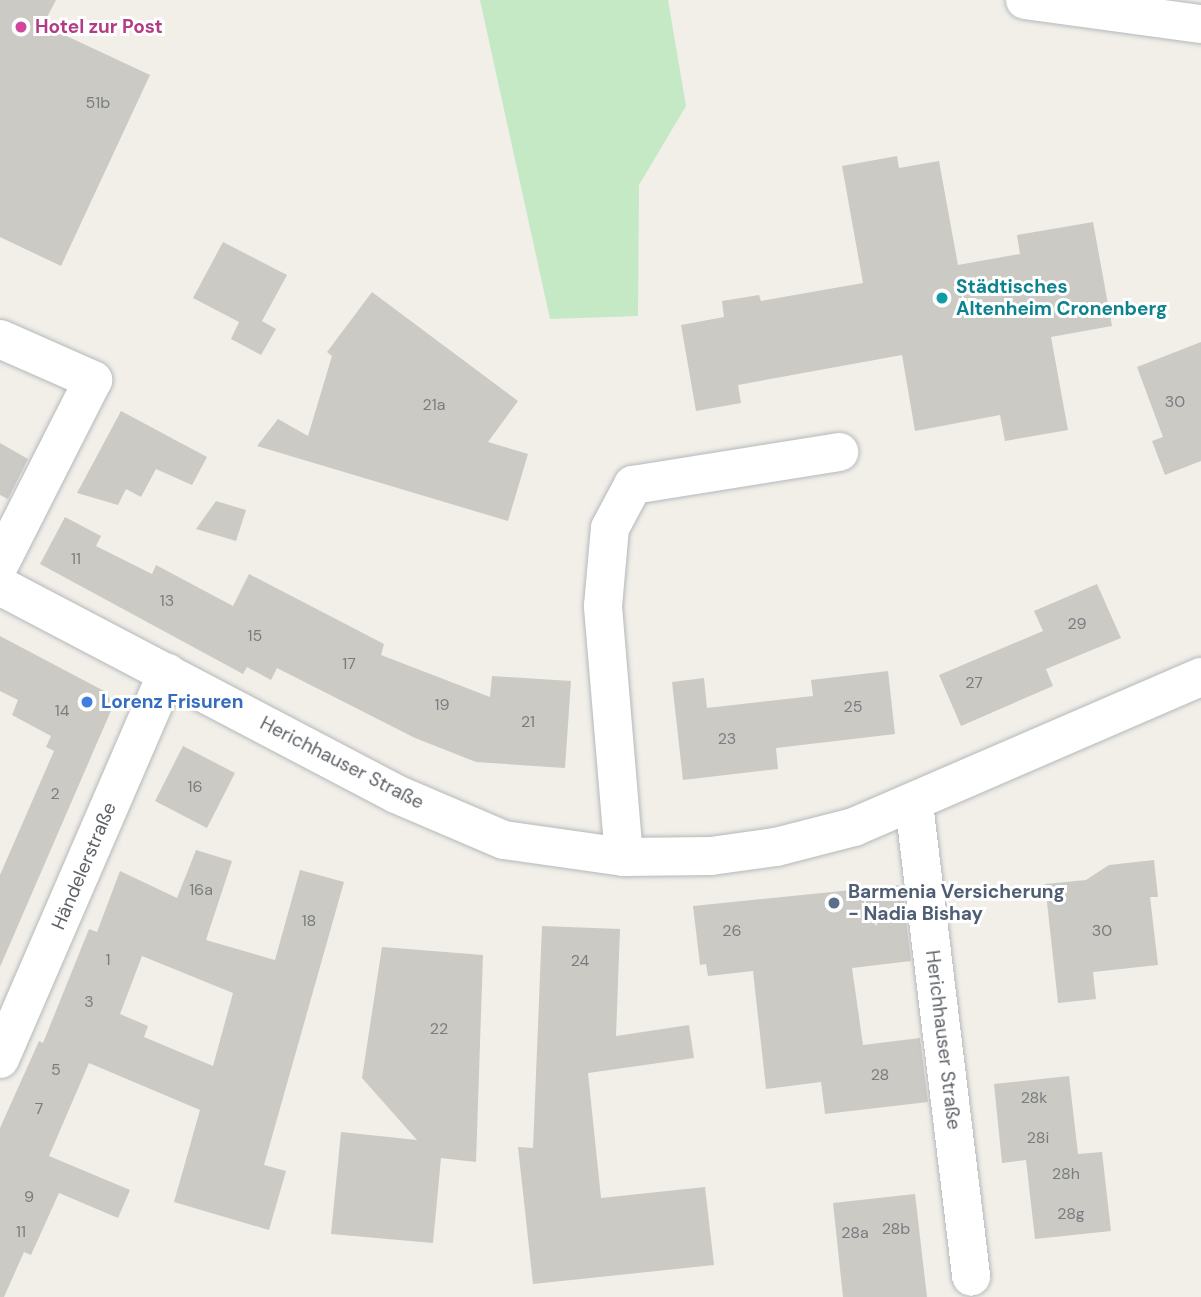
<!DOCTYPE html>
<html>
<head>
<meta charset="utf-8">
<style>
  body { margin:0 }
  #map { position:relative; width:1201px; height:1297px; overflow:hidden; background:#f1efe8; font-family:"DM Sans",sans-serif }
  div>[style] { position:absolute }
  .green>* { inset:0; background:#c5e8c5 }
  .building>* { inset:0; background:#cccac5 }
  .roads { filter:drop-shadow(0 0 2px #b5b8bc) drop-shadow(0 0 2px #b5b8bc) }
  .street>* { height:38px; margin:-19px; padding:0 19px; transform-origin:19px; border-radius:19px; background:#fff }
  .dots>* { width:19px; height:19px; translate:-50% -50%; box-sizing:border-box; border:4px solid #fff; border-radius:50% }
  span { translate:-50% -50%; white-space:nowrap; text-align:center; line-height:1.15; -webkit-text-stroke:6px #fff; paint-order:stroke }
  .number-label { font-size:16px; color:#7a7d7f }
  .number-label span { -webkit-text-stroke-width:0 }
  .hotel-label { font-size:19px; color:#b23c85; font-weight:700 }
  .left { translate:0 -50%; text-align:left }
  .culture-label { font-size:19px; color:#0d838f; font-weight:700 }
  .shop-label { font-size:19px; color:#366cbe; font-weight:700 }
  .street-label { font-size:19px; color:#5f6368 }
  .service-label { font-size:19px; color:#4e5e75; font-weight:700 }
</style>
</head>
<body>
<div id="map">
  <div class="green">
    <i style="clip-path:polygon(480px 0,668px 0,686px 106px,639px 185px,638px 316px,550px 319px)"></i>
  </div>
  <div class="building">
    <i style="clip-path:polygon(0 0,56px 0,43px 25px,150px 75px,61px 266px,0 237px)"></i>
    <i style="clip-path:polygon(897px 156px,899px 168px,939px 161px,958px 265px,1020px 254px,1017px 235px,1093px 222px,1112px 326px,1051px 337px,1068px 430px,1005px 441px,1000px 415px,915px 431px,902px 355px,738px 385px,741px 403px,696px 411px,681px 325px,724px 317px,722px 301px,759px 295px,761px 301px,863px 283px,842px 166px)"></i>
    <i style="clip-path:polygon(223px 242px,287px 275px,262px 321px,276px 329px,261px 355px,231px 339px,239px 322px,193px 298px)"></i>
    <i style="clip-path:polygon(372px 292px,518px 401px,488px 442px,528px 454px,508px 521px,257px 446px,278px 419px,308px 436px,332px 356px,327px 352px)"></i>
    <i style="clip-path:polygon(1201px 342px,1201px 461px,1165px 475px,1152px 441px,1163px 437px,1137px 367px)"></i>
    <i style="clip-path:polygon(121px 411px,207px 457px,192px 485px,156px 469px,141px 497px,126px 489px,118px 505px,77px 493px)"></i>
    <i style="clip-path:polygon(0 443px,28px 459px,8px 499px,0 495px)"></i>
    <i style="clip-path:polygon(216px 501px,246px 510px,236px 541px,196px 529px)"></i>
    <i style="clip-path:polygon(65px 517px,101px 536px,96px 546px,152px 574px,156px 565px,233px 606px,249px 574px,384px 644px,381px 655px,490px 697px,492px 676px,571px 681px,565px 768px,476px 762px,415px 738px,277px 668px,271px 680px,247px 667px,243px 674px,40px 564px)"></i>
    <i style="clip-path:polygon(1097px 584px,1121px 638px,1046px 669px,1053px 686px,961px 726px,939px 675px,1043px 631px,1034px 611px)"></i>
    <i style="clip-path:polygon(0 636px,106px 692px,113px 706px,0 967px,0 875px,54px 751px,46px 747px,51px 736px,12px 715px,18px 700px,0 691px)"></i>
    <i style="clip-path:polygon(888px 671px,895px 734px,776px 748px,778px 769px,683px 780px,672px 682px,704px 678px,707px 708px,813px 696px,811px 680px)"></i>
    <i style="clip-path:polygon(183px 746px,235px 773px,207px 828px,155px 801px)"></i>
    <i style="clip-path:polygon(evenodd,196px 850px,232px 861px,206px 940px,275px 960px,300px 870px,344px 882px,264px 1165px,286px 1171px,269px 1230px,174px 1202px,200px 1110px,89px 1063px,49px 1156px,130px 1190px,118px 1218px,59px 1193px,31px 1255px,24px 1252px,4px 1297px,0 1297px,0 1128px,39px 1041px,43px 1043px,89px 929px,97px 932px,120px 871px,177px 898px,196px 850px,142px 956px,233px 993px,213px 1066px,144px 1037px,148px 1026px,120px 1014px,142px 956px)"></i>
    <i style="clip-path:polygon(1154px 860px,1158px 897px,1150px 897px,1158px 965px,1093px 972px,1096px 999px,1058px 1003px,1045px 884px,1086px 880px,1109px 865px)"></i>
    <i style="clip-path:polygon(902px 885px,911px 961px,852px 968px,863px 1045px,920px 1038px,928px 1102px,825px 1114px,821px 1082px,766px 1089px,753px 971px,708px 976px,706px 964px,700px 965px,693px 906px)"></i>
    <i style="clip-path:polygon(542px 926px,620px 929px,616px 1036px,689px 1025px,694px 1058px,588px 1073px,601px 1198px,705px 1187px,714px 1265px,533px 1284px,518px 1147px,533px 1148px)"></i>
    <i style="clip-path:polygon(382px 947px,483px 955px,476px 1162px,441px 1158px,433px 1243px,331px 1234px,341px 1132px,417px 1140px,362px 1078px)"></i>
    <i style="clip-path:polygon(1069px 1076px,1078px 1154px,1102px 1152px,1111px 1231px,1035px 1239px,1026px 1160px,1002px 1163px,994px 1084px)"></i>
    <i style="clip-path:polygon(915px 1194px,927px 1297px,843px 1297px,833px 1203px)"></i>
  </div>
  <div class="roads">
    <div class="street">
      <i style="left:1025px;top:0;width:178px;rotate:7.8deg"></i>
      <i style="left:0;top:339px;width:102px;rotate:23.8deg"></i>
      <i style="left:93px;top:380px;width:205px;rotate:116.9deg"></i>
      <i style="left:0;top:586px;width:447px;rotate:27.7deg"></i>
      <i style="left:396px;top:794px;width:117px;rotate:23.1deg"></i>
      <i style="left:504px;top:840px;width:121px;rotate:8.1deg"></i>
      <i style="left:624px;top:857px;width:87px;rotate:-0.7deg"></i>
      <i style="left:711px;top:856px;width:66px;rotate:-7.9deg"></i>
      <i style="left:776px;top:847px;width:81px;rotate:-14.4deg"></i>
      <i style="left:854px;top:827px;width:378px;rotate:-23.4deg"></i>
      <i style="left:914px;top:804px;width:476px;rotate:83.1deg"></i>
      <i style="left:624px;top:857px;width:252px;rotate:-94.8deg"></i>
      <i style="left:603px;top:606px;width:78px;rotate:-84.9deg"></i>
      <i style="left:610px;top:528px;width:49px;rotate:-61.9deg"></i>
      <i style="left:633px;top:485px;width:209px;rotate:-9.1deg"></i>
      <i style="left:0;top:1059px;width:421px;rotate:-66.6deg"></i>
    </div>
  </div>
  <div class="dots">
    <i style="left:21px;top:27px;background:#d1479c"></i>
    <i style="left:942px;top:298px;background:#0f9aa8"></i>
    <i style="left:87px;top:702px;background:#3f7fe0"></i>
    <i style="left:834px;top:903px;background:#5c6f8a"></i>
  </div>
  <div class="number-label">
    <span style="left:98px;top:103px">51b</span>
    <span style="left:1175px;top:402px">30</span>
    <span style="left:434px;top:405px">21a</span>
    <span style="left:76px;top:559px">11</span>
    <span style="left:167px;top:601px">13</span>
    <span style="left:1077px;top:624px">29</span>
    <span style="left:255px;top:636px">15</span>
    <span style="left:349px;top:664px">17</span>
    <span style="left:974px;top:683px">27</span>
    <span style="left:442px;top:705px">19</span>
    <span style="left:853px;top:707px">25</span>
    <span style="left:62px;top:711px">14</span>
    <span style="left:528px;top:722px">21</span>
    <span style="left:727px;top:739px">23</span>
    <span style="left:195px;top:787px">16</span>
    <span style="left:55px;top:794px">2</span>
    <span style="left:201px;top:890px">16a</span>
    <span style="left:309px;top:921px">18</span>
    <span style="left:732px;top:931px">26</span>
    <span style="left:1102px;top:931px">30</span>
    <span style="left:108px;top:960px">1</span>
    <span style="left:580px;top:961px">24</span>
    <span style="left:89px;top:1002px">3</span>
    <span style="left:439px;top:1029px">22</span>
    <span style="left:56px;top:1070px">5</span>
    <span style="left:880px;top:1075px">28</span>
    <span style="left:1034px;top:1098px">28k</span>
    <span style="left:39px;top:1109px">7</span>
    <span style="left:1038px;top:1138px">28i</span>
    <span style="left:1066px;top:1174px">28h</span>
    <span style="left:29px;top:1197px">9</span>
    <span style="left:1071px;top:1214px">28g</span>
    <span style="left:896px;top:1229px">28b</span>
    <span style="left:21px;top:1232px">11</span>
    <span style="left:855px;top:1233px">28a</span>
  </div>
  <div class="hotel-label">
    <span class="left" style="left:35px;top:27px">Hotel zur Post</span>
  </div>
  <div class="culture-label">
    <span class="left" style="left:956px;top:298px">Städtisches<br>Altenheim Cronenberg</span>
  </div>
  <div class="shop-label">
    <span class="left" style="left:101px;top:702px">Lorenz Frisuren</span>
  </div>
  <div class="street-label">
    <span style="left:342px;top:763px;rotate:27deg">Herichhauser Straße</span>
    <span style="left:84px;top:866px;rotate:-67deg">Händelerstraße</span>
    <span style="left:943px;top:1040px;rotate:83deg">Herichhauser Straße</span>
  </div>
  <div class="service-label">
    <span class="left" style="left:848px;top:903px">Barmenia Versicherung<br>- Nadia Bishay</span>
  </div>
</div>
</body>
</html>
